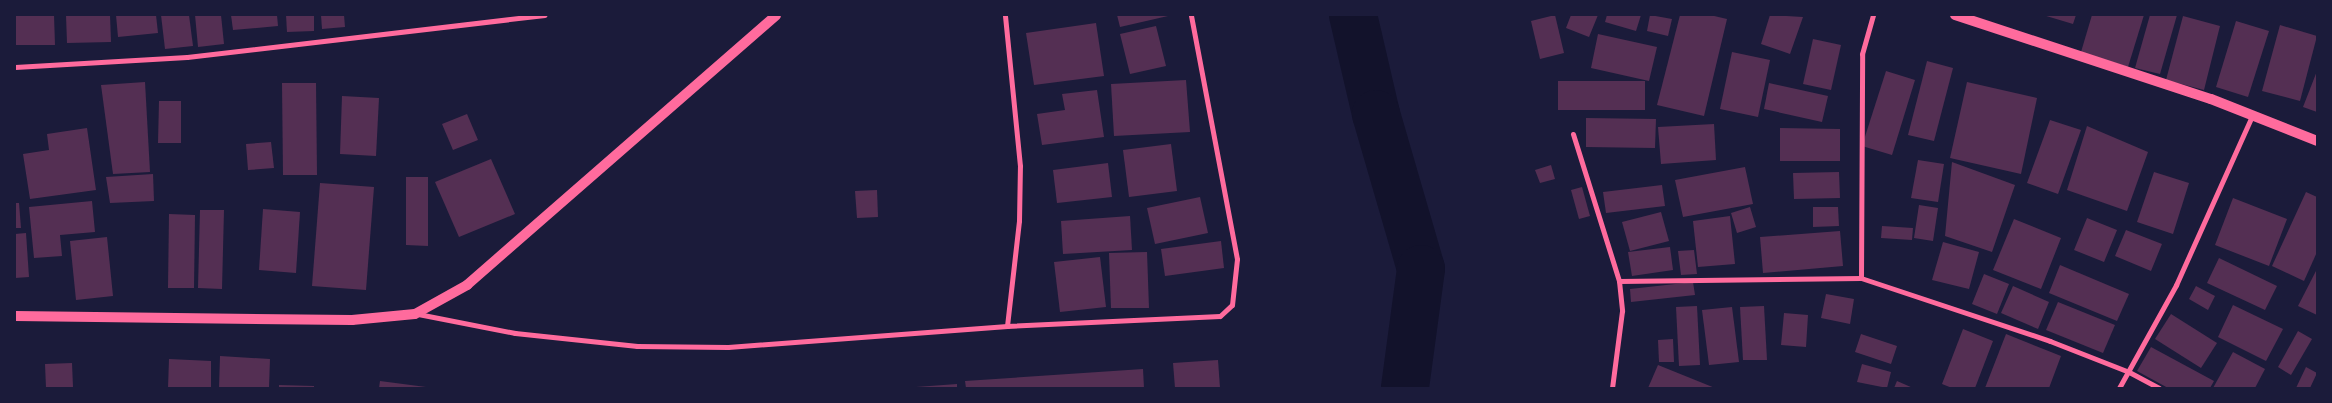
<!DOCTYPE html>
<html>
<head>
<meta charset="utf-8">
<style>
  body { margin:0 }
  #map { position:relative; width:2332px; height:403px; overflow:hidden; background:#1b1b3a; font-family:"Archivo Narrow",sans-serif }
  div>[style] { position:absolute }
  .river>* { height:48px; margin:-24px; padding:0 24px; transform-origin:24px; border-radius:24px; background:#12122b }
  .building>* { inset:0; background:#542f53 }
  .minor>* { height:5px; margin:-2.5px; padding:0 2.5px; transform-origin:2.5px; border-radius:2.5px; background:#ff6b9d }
  .secondary>* { height:10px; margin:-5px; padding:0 5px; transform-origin:5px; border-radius:5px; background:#ff6b9d }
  span { translate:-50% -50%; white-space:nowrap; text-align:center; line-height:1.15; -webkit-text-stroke:4px #1b1b3a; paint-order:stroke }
  .frame { position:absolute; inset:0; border:16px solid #1b1b3a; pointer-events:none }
</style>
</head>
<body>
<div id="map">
  <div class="river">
    <i style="left:1353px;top:15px;width:102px;rotate:76.9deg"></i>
    <i style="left:1376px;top:114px;width:161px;rotate:73.8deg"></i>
    <i style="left:1421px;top:269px;width:120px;rotate:97.7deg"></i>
  </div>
  <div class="building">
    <i style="clip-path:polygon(15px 15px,54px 15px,55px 45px,15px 45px)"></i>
    <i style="clip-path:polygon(66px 15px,110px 15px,111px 42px,67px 43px)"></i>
    <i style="clip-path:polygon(116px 15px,156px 15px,158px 33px,118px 37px)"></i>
    <i style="clip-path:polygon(161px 15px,189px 15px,193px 46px,165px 49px)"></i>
    <i style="clip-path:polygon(195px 15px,221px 15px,224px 44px,198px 47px)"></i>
    <i style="clip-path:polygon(231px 15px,277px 15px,278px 26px,233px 30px)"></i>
    <i style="clip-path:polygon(286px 15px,314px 15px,314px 31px,287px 32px)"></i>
    <i style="clip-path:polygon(321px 15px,344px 15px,345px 27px,322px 29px)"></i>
    <i style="clip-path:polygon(1117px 15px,1168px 15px,1168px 16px,1120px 27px)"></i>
    <i style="clip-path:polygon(1555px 15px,1564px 53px,1540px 59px,1531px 21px)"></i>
    <i style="clip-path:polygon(1571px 15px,1598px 15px,1589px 37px,1566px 28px)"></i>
    <i style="clip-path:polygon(1607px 15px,1641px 15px,1636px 31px,1605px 22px)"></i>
    <i style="clip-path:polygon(1650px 15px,1672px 19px,1668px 36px,1647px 31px)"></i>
    <i style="clip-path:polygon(1680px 15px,1710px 15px,1727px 19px,1704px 116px,1657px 105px)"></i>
    <i style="clip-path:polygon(1770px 15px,1803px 17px,1790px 54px,1761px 44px)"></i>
    <i style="clip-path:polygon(2043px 15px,2076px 15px,2073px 24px)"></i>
    <i style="clip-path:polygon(2092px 15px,2144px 15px,2128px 67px,2081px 52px)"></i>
    <i style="clip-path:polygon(2150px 15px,2177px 15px,2160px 74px,2135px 68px)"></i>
    <i style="clip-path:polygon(2183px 16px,2220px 26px,2204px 90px,2166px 80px)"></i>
    <i style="clip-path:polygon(2236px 21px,2269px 31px,2248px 97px,2216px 87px)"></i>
    <i style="clip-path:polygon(1096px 23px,1104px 76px,1034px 85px,1026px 33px)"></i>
    <i style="clip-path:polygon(2280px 25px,2317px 36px,2300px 101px,2262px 91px)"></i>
    <i style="clip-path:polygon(1156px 26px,1166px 66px,1130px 74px,1120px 34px)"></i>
    <i style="clip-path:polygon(1598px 34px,1657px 47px,1649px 81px,1591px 68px)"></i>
    <i style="clip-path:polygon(1813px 39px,1841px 45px,1831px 90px,1803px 84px)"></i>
    <i style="clip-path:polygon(1732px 52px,1770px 60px,1758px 117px,1720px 109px)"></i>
    <i style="clip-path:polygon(1927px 61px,1953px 68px,1934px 141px,1908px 135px)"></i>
    <i style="clip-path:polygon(1886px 71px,1915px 80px,1892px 155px,1862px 146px)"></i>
    <i style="clip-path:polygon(2317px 71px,2317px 112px,2303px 107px)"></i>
    <i style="clip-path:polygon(1186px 80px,1190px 132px,1114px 136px,1111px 84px)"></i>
    <i style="clip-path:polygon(1558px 81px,1645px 81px,1645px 110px,1558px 110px)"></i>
    <i style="clip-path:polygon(145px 82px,150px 172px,113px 174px,101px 85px)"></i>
    <i style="clip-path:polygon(1967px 82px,2037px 98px,2021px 174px,1950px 158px)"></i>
    <i style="clip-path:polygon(282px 83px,316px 83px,317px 175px,283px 175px)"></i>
    <i style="clip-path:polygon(1769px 83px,1828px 96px,1822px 122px,1764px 109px)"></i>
    <i style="clip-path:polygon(1097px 90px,1104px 137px,1042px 145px,1037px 114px,1065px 110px,1062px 94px)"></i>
    <i style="clip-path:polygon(342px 96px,379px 98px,376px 156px,340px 154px)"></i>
    <i style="clip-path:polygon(159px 101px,181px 101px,181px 143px,158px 143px)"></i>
    <i style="clip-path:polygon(467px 114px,478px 140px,453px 150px,442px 124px)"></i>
    <i style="clip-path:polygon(1586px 118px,1656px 119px,1655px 148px,1586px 147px)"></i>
    <i style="clip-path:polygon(2050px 120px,2081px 130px,2058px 194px,2027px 183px)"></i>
    <i style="clip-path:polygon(1714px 124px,1716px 160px,1661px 164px,1658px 127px)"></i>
    <i style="clip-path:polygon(2087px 126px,2148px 152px,2127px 211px,2067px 190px)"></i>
    <i style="clip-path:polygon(87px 128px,96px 190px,30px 199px,23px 154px,49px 150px,47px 134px)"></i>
    <i style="clip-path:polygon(1780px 128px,1840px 129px,1840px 161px,1780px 161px)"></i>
    <i style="clip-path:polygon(271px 142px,274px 168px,248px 170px,246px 144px)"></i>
    <i style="clip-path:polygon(1171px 144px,1177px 191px,1129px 197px,1123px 150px)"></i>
    <i style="clip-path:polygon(491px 159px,515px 214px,459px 237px,435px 182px)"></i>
    <i style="clip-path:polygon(1918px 160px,1944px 164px,1938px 202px,1911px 198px)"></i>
    <i style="clip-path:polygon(1952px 162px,2015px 185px,1992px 252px,1945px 236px)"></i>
    <i style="clip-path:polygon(1108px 163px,1112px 197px,1057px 203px,1053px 170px)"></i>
    <i style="clip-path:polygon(1551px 165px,1555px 179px,1540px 183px,1535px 170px)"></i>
    <i style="clip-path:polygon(1745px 167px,1753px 204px,1683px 217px,1675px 180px)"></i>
    <i style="clip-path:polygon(1839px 172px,1840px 198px,1794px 199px,1793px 173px)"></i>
    <i style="clip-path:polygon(2154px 172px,2189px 183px,2173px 234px,2137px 222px)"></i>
    <i style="clip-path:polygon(153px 174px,154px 201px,110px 203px,106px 177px)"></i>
    <i style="clip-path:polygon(406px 177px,428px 177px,428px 246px,406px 245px)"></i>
    <i style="clip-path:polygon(320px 183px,374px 187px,366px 290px,312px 286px)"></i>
    <i style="clip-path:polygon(1662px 185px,1665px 206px,1606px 213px,1603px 192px)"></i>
    <i style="clip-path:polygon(1582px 187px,1590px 216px,1579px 219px,1571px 190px)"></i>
    <i style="clip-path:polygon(877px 190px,878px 217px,857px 218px,855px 191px)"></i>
    <i style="clip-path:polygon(2306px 192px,2317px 197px,2317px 252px,2304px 281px,2272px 266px)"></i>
    <i style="clip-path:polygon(1200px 197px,1208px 233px,1155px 244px,1147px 208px)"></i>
    <i style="clip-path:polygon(2233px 198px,2287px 219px,2269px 266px,2215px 245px)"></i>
    <i style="clip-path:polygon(92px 201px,95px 232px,60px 235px,62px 256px,34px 258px,29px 207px)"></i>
    <i style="clip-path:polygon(15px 203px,19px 203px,21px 228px,15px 228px)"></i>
    <i style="clip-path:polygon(1919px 205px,1938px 208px,1933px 241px,1914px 238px)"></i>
    <i style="clip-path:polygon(1750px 207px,1756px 227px,1737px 233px,1731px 213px)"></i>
    <i style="clip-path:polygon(1813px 207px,1838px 207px,1839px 226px,1813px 227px)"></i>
    <i style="clip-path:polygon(263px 209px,300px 212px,296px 273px,259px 270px)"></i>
    <i style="clip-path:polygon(200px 210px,224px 210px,222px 289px,198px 288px)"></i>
    <i style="clip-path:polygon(1661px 212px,1669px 241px,1630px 251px,1622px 222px)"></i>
    <i style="clip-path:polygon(169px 214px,195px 215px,194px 288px,168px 288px)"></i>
    <i style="clip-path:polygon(1130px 216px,1132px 250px,1063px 254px,1061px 221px)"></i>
    <i style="clip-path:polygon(1730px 216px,1735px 264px,1698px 267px,1693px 221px)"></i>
    <i style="clip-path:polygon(2087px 218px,2117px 230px,2104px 262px,2074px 250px)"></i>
    <i style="clip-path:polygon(2014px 219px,2061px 238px,2041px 289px,1993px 270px)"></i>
    <i style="clip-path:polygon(1882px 226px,1913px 228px,1912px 240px,1881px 238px)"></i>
    <i style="clip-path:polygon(2126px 230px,2162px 244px,2151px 271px,2115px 256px)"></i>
    <i style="clip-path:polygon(1840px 231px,1843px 266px,1763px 273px,1760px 237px)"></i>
    <i style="clip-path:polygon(26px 233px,29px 277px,15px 278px,15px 234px)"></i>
    <i style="clip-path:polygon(107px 237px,113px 296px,76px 300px,70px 241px)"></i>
    <i style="clip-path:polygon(1221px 241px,1224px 268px,1165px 276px,1161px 249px)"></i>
    <i style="clip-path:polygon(1943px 242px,1979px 252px,1969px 289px,1932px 280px)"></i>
    <i style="clip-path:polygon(1670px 247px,1673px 270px,1632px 276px,1628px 252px)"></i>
    <i style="clip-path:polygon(1694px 250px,1697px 274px,1681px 275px,1678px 251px)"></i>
    <i style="clip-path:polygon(1147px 252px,1149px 308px,1111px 308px,1109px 253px)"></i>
    <i style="clip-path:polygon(1100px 257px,1106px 307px,1060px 312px,1054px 262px)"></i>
    <i style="clip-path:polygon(2219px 258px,2277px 286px,2265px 310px,2207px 283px)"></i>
    <i style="clip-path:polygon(2060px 265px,2129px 294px,2117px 321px,2049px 293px)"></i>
    <i style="clip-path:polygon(2317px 269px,2317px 315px,2298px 306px)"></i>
    <i style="clip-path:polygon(1984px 274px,2009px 284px,1997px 314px,1972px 304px)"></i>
    <i style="clip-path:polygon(1693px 282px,1695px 295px,1631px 302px,1630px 289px)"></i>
    <i style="clip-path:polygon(2013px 286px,2049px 302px,2038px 329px,2001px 313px)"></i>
    <i style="clip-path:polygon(2196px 286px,2215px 296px,2208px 310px,2189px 299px)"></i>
    <i style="clip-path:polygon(1826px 294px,1854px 299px,1850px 324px,1821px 318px)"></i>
    <i style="clip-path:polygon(2058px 302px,2115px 325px,2103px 353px,2046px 330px)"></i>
    <i style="clip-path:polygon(2233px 305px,2283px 329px,2266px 361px,2218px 337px)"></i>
    <i style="clip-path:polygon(1697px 306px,1700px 365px,1679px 366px,1676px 307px)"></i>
    <i style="clip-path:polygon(1764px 306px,1767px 360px,1743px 360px,1740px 307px)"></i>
    <i style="clip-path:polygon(1732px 307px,1739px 362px,1709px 365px,1702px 310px)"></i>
    <i style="clip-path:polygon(1784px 313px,1808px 315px,1806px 347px,1781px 345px)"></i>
    <i style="clip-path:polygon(2171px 314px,2217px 343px,2201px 368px,2155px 339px)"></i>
    <i style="clip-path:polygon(1963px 329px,1993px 341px,1975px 388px,1952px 388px,1942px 384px)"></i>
    <i style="clip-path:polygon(2298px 331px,2312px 339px,2291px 375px,2278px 367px)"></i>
    <i style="clip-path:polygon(1861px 334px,1897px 346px,1891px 364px,1855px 352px)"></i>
    <i style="clip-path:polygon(2006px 334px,2061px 356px,2049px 388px,1985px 388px)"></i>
    <i style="clip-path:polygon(1673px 339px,1674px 362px,1659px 362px,1658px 340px)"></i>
    <i style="clip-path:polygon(2151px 347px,2214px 381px,2210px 388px,2168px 388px,2137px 371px)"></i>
    <i style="clip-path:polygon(2233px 352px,2265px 369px,2255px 388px,2213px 388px)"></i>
    <i style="clip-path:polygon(220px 356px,270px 359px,269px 388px,219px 388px)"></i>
    <i style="clip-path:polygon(169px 359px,211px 361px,211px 388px,168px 388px)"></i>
    <i style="clip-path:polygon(1218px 360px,1220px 388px,1175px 388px,1173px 363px)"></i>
    <i style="clip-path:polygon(72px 363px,73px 387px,46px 388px,45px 364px)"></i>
    <i style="clip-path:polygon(1862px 364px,1891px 372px,1887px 388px,1857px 382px)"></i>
    <i style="clip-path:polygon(1658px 365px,1715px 388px,1648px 388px)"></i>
    <i style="clip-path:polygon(2306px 367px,2317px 373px,2310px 388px,2296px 388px)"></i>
    <i style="clip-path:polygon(1143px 369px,1144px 388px,966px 388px,965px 381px)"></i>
    <i style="clip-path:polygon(380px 381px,426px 387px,426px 388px,379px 388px)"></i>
    <i style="clip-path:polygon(1897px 381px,1913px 388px,1894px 388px)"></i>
    <i style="clip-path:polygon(957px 384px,957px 388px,917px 388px,916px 387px)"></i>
    <i style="clip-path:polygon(279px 385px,314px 386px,314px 388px,279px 388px)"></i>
  </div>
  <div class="minor">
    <i style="left:15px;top:67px;width:172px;rotate:-3.3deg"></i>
    <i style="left:187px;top:57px;width:360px;rotate:-6.7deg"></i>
    <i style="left:1573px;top:134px;width:154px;rotate:72.6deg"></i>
    <i style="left:1619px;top:281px;width:30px;rotate:84deg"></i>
    <i style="left:1622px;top:311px;width:78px;rotate:97.4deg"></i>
    <i style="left:1861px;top:278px;width:224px;rotate:-89.7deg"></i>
    <i style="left:1862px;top:54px;width:41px;rotate:-74.2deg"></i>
    <i style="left:1619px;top:281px;width:242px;rotate:-0.7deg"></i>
    <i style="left:1861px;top:278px;width:199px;rotate:18.4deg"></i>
    <i style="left:2050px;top:341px;width:85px;rotate:21.4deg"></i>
    <i style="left:2129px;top:372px;width:34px;rotate:28deg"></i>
    <i style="left:418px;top:314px;width:99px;rotate:11.1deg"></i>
    <i style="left:515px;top:333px;width:123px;rotate:6.1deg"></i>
    <i style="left:637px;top:346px;width:91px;rotate:0.6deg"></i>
    <i style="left:728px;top:347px;width:280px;rotate:-4.3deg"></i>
    <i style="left:1007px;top:326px;width:106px;rotate:-83.5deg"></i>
    <i style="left:1019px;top:221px;width:55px;rotate:-89deg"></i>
    <i style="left:1020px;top:166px;width:152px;rotate:-95.7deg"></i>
    <i style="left:1007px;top:326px;width:213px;rotate:-2.7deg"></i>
    <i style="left:1220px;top:316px;width:16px;rotate:-43deg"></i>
    <i style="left:1232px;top:305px;width:46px;rotate:-83.8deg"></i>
    <i style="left:1237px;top:259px;width:248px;rotate:-100.7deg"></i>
    <i style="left:2119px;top:388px;width:118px;rotate:-61deg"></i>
    <i style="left:2176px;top:285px;width:185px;rotate:-65.8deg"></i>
  </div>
  <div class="secondary">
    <i style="left:1955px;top:15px;width:269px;rotate:18.2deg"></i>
    <i style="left:2211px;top:99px;width:114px;rotate:21.6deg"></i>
    <i style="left:15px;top:316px;width:337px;rotate:0.7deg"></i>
    <i style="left:352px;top:320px;width:63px;rotate:-5.4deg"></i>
    <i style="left:415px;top:314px;width:60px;rotate:-29.1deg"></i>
    <i style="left:467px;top:285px;width:410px;rotate:-41.1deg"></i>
  </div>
  <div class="frame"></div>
</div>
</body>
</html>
